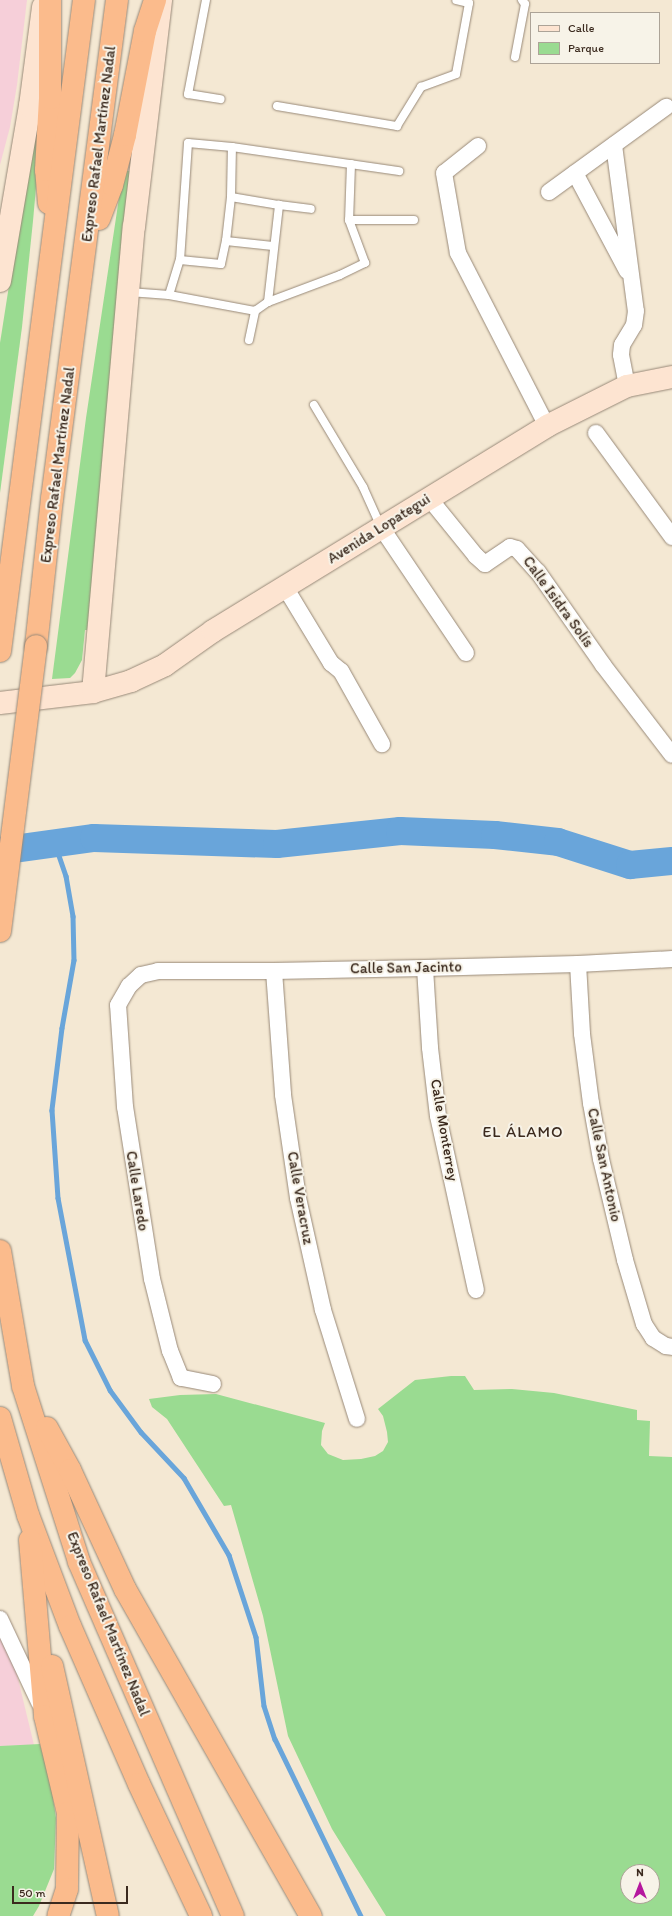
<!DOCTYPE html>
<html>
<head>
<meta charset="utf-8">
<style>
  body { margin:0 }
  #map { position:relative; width:672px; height:1916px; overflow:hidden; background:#f4e8d3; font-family:Itim,sans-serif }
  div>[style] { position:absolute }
  .built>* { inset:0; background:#f6cfd9 }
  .green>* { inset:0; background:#9adb91 }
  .stream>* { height:4.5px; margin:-2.25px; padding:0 2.25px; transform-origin:2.25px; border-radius:2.25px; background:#69a5da }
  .river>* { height:28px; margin:-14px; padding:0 14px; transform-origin:14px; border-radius:14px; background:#69a5da }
  .roads { filter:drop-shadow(0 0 1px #988978) drop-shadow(0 0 1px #988978) }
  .lane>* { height:8px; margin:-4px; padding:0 4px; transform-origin:4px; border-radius:4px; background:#fff }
  .street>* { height:16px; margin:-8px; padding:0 8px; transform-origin:8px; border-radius:8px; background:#fff }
  .secondary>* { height:22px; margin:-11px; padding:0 11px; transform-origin:11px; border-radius:11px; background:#fde4d1 }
  .highway>* { height:22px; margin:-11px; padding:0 11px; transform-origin:11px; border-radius:11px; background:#fbbb8c }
  .bridges { filter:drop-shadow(0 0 1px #988978) drop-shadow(0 0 1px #988978) }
  .highway-bridge>* { height:22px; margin:-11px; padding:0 11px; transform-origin:11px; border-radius:11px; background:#fbbb8c }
  span { translate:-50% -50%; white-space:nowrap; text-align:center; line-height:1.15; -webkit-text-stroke:4px #f7f3e8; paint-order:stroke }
  .street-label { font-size:15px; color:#3b2a1e }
  .neighbourhood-label { font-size:16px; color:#3b2a1e; letter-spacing:1px }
  .legend { position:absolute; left:530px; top:12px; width:130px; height:52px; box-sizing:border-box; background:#f7f3e8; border:1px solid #aca397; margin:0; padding:5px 7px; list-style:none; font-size:12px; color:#3b2a1e }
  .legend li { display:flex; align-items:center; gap:8px; height:20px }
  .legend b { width:20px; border:1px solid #aca397 }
  .north { position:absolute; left:620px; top:1864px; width:40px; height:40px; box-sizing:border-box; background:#f7f3e8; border:1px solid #aca397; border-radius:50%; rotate:0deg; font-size:11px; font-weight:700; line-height:16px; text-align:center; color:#3b2a1e }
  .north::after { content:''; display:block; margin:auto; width:14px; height:18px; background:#b5179e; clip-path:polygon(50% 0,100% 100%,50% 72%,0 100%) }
  .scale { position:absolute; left:12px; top:1886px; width:116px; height:18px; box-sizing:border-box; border:2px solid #3b2a1e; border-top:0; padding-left:5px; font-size:12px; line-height:14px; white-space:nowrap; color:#3b2a1e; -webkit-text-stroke:3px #f7f3e8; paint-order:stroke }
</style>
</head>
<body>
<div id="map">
  <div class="built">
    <i style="clip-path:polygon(0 0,27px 0,17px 85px,10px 127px,0 165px)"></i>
    <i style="clip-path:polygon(0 1627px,13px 1658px,34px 1745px,0 1746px)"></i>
  </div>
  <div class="green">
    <i style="clip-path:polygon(35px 120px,42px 120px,33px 221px,22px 327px,0 493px,0 343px)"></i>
    <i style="clip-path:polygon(123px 171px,132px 171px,90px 630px,85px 630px,82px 660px,75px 673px,70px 678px,52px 679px,86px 418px)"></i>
    <i style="clip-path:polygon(evenodd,451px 1376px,465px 1376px,474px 1390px,512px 1389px,554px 1393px,637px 1410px,637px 1420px,650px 1421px,649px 1456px,672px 1457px,672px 1916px,386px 1916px,332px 1829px,288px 1736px,263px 1616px,231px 1505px,224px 1506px,167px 1419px,152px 1407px,149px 1399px,180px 1395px,216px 1394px,325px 1423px,322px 1431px,321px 1445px,328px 1454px,343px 1460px,361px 1459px,375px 1456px,383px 1451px,388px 1442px,387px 1432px,383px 1416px,378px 1409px,415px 1380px,451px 1376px,628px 1872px,652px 1872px,652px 1896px,628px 1896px,628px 1872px)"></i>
    <i style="clip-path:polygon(40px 1744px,51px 1784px,56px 1818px,54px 1869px,39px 1906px,33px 1916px,0 1916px,0 1746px)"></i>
  </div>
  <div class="stream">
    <i style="left:55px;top:844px;width:34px;rotate:71deg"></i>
    <i style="left:66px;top:876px;width:41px;rotate:80.1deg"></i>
    <i style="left:73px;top:916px;width:44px;rotate:88.7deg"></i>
    <i style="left:74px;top:960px;width:69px;rotate:100deg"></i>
    <i style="left:62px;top:1028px;width:83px;rotate:97deg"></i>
    <i style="left:52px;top:1110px;width:88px;rotate:86.1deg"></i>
    <i style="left:58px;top:1198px;width:145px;rotate:79.2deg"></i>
    <i style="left:85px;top:1340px;width:56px;rotate:63.4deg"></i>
    <i style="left:110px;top:1390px;width:52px;rotate:53.6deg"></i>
    <i style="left:141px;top:1432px;width:63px;rotate:46.9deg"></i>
    <i style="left:184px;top:1478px;width:89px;rotate:59.7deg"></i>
    <i style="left:229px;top:1555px;width:86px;rotate:71.8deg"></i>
    <i style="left:256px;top:1637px;width:69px;rotate:83.4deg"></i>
    <i style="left:264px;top:1706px;width:35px;rotate:72deg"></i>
    <i style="left:275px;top:1739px;width:197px;rotate:64.1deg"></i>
  </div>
  <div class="river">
    <i style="left:0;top:851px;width:95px;rotate:-7.9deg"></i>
    <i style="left:94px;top:838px;width:183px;rotate:1.9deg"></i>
    <i style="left:277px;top:844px;width:124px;rotate:-6deg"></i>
    <i style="left:400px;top:831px;width:95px;rotate:2.4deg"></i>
    <i style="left:495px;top:835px;width:63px;rotate:6.3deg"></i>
    <i style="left:558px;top:842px;width:76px;rotate:17.7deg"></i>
    <i style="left:630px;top:865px;width:42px;rotate:-5.4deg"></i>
  </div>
  <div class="roads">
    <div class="lane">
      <i style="left:206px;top:0;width:96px;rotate:100.8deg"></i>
      <i style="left:188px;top:94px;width:33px;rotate:9deg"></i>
      <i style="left:515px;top:57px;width:54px;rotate:-79.3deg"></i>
      <i style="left:525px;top:4px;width:5px;rotate:-127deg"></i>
      <i style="left:277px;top:106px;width:122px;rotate:9.5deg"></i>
      <i style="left:397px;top:126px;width:46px;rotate:-58.4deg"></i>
      <i style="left:421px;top:87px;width:37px;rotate:-20deg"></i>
      <i style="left:456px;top:74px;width:72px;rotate:-79.6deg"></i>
      <i style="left:469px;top:3px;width:13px;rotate:-167deg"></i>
      <i style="left:232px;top:147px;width:169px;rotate:8.2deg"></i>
      <i style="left:351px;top:164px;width:56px;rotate:92deg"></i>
      <i style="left:349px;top:220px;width:65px"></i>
      <i style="left:231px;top:197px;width:49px;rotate:9.5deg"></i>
      <i style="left:226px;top:241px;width:47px;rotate:6.1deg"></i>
      <i style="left:129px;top:292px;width:40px;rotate:4.3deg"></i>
      <i style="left:169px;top:295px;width:87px;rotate:10.5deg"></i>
      <i style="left:255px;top:311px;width:16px;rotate:-35deg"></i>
      <i style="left:268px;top:302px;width:98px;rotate:-83.5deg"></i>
      <i style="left:279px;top:205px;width:32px;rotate:7deg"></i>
      <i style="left:169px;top:295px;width:37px;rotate:-73deg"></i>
      <i style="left:180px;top:260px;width:41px;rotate:5.6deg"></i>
      <i style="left:221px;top:264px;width:24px;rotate:-78deg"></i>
      <i style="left:226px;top:241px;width:44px;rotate:-83.5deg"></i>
      <i style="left:231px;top:197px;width:50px;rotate:-88.9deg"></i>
      <i style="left:232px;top:147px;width:44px;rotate:-174.8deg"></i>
      <i style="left:188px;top:143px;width:117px;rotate:93.9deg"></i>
      <i style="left:268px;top:302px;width:77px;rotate:-20.6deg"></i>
      <i style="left:340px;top:275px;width:28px;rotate:-26deg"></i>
      <i style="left:365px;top:263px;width:46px;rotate:-110.4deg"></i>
      <i style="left:249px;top:340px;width:30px;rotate:-78deg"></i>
      <i style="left:314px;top:405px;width:96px;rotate:59.1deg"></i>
      <i style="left:363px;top:487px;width:44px;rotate:65.8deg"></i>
    </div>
    <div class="street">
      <i style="left:614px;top:145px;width:167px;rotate:82.5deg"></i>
      <i style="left:636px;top:311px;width:14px;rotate:98deg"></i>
      <i style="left:634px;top:325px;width:23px;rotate:121deg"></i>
      <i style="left:622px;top:345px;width:10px;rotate:96deg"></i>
      <i style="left:621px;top:355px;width:32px;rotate:79deg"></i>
      <i style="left:478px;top:146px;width:43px;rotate:141.5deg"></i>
      <i style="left:444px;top:173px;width:81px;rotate:80.1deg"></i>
      <i style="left:458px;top:253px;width:195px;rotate:62.8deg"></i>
      <i style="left:575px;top:173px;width:111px;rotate:62deg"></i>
      <i style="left:549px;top:192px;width:145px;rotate:-36deg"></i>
      <i style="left:596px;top:433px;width:129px;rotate:53.8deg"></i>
      <i style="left:429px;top:498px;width:75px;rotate:51deg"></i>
      <i style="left:476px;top:556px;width:12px;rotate:42deg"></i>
      <i style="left:485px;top:564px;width:30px;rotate:-34deg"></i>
      <i style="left:510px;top:547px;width:7px;rotate:16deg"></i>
      <i style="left:517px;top:549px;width:31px;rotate:48deg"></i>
      <i style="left:538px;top:572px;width:113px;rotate:55deg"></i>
      <i style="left:603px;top:665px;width:113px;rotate:52.5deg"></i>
      <i style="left:381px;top:527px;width:152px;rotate:56deg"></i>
      <i style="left:285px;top:587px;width:89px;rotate:58.8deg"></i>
      <i style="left:331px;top:663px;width:13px;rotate:39deg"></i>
      <i style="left:341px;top:671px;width:84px;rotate:60.7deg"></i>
      <i style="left:578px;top:964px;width:70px;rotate:86.7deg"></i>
      <i style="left:582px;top:1034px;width:70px;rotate:82.6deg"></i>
      <i style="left:591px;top:1103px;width:57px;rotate:79.9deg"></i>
      <i style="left:601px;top:1159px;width:104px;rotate:76.6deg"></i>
      <i style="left:625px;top:1260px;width:67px;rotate:73.5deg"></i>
      <i style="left:644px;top:1324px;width:17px;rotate:57deg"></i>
      <i style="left:653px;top:1338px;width:15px;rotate:32deg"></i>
      <i style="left:666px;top:1346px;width:6px;rotate:9deg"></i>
      <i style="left:425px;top:968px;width:80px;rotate:86.4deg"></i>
      <i style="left:430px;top:1048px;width:68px;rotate:83.3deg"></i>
      <i style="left:438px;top:1116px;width:178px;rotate:77.7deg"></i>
      <i style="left:274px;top:971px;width:124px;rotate:85.8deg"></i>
      <i style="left:283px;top:1095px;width:104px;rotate:81.7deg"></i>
      <i style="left:298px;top:1198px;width:115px;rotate:77.4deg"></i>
      <i style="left:323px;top:1310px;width:114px;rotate:72.7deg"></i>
      <i style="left:213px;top:1384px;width:33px;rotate:-169deg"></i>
      <i style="left:181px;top:1378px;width:29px;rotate:-112deg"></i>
      <i style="left:170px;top:1351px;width:74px;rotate:-104deg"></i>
      <i style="left:152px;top:1279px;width:174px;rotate:-98.9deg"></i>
      <i style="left:125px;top:1107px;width:102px;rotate:-93.9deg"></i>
      <i style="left:118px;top:1005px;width:22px;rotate:-60deg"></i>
      <i style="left:129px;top:986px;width:16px;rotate:-43deg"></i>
      <i style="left:141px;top:975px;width:17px;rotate:-13deg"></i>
      <i style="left:158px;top:971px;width:116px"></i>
      <i style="left:274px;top:971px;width:151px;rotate:-1.1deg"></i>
      <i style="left:425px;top:968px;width:153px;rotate:-1.5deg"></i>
      <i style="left:578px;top:964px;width:94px;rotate:-3deg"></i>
      <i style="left:0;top:1619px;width:92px;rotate:64.8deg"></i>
    </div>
    <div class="secondary">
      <i style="left:0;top:281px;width:178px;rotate:-80.3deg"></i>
      <i style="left:30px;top:106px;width:100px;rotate:-82.5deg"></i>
      <i style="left:93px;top:692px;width:467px;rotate:-85deg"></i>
      <i style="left:134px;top:227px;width:229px;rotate:-83.2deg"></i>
      <i style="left:0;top:703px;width:94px;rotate:-6.7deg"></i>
      <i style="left:93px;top:692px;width:40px;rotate:-16deg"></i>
      <i style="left:131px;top:681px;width:38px;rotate:-25deg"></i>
      <i style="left:165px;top:665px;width:59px;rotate:-35.3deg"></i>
      <i style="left:213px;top:631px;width:392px;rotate:-31.5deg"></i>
      <i style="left:547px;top:426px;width:89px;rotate:-26.6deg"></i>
      <i style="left:627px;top:386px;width:46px;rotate:-11.3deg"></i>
    </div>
    <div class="highway">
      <i style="left:49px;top:203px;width:33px;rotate:-95deg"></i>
      <i style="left:46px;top:170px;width:72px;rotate:-86.8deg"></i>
      <i style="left:50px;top:98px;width:98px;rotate:-90deg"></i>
      <i style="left:99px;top:219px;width:36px;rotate:-69deg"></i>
      <i style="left:112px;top:185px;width:52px;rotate:-75.4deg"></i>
      <i style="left:125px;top:135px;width:106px;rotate:-79.1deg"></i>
      <i style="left:145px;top:31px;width:33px;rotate:-72deg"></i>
      <i style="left:36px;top:646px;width:148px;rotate:-83.8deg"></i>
      <i style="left:52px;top:499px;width:503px;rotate:-82.58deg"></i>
      <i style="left:0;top:651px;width:656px;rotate:-82.65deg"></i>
      <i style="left:0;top:1251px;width:137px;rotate:80.3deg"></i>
      <i style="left:23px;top:1386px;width:185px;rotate:72.3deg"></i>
      <i style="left:79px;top:1562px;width:386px;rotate:66.5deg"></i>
      <i style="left:0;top:1418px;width:101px;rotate:73.9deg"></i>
      <i style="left:28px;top:1515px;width:119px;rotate:69.3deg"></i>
      <i style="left:70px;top:1626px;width:172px;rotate:66.4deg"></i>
      <i style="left:139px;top:1784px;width:146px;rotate:64.8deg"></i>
      <i style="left:47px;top:1428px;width:48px;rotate:61.3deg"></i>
      <i style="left:70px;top:1470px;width:131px;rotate:65.2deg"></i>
      <i style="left:125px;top:1589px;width:376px;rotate:60.4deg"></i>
      <i style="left:30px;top:1540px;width:177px;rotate:85.1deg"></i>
      <i style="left:45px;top:1716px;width:100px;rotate:76.7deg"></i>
      <i style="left:68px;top:1813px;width:76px;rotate:90.8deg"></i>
      <i style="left:67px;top:1889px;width:28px;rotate:108deg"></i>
      <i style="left:52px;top:1666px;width:256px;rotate:77.4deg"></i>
    </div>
  </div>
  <div class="bridges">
    <div class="highway-bridge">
      <i style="left:0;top:931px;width:287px;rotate:-82.8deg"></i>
    </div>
  </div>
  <div class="street-label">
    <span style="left:99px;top:144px;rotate:-83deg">Expreso Rafael Martínez Nadal</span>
    <span style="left:58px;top:465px;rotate:-83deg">Expreso Rafael Martínez Nadal</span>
    <span style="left:379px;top:529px;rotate:-32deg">Avenida Lopategui</span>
    <span style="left:558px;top:602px;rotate:54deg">Calle Isidra Solís</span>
    <span style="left:406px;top:968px;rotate:-1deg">Calle San Jacinto</span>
    <span style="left:444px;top:1130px;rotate:80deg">Calle Monterrey</span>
    <span style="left:604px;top:1165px;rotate:78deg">Calle San Antonio</span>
    <span style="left:137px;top:1191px;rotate:81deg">Calle Laredo</span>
    <span style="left:300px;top:1198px;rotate:80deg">Calle Veracruz</span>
    <span style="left:108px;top:1624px;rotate:68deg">Expreso Rafael Martínez Nadal</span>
  </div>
  <div class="neighbourhood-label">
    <span style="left:523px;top:1132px">EL ÁLAMO</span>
  </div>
  <ul class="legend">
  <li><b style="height:5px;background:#fde4d1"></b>Calle</li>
  <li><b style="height:11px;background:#9adb91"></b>Parque</li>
  </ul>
  <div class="north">N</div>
  <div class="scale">50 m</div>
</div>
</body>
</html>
